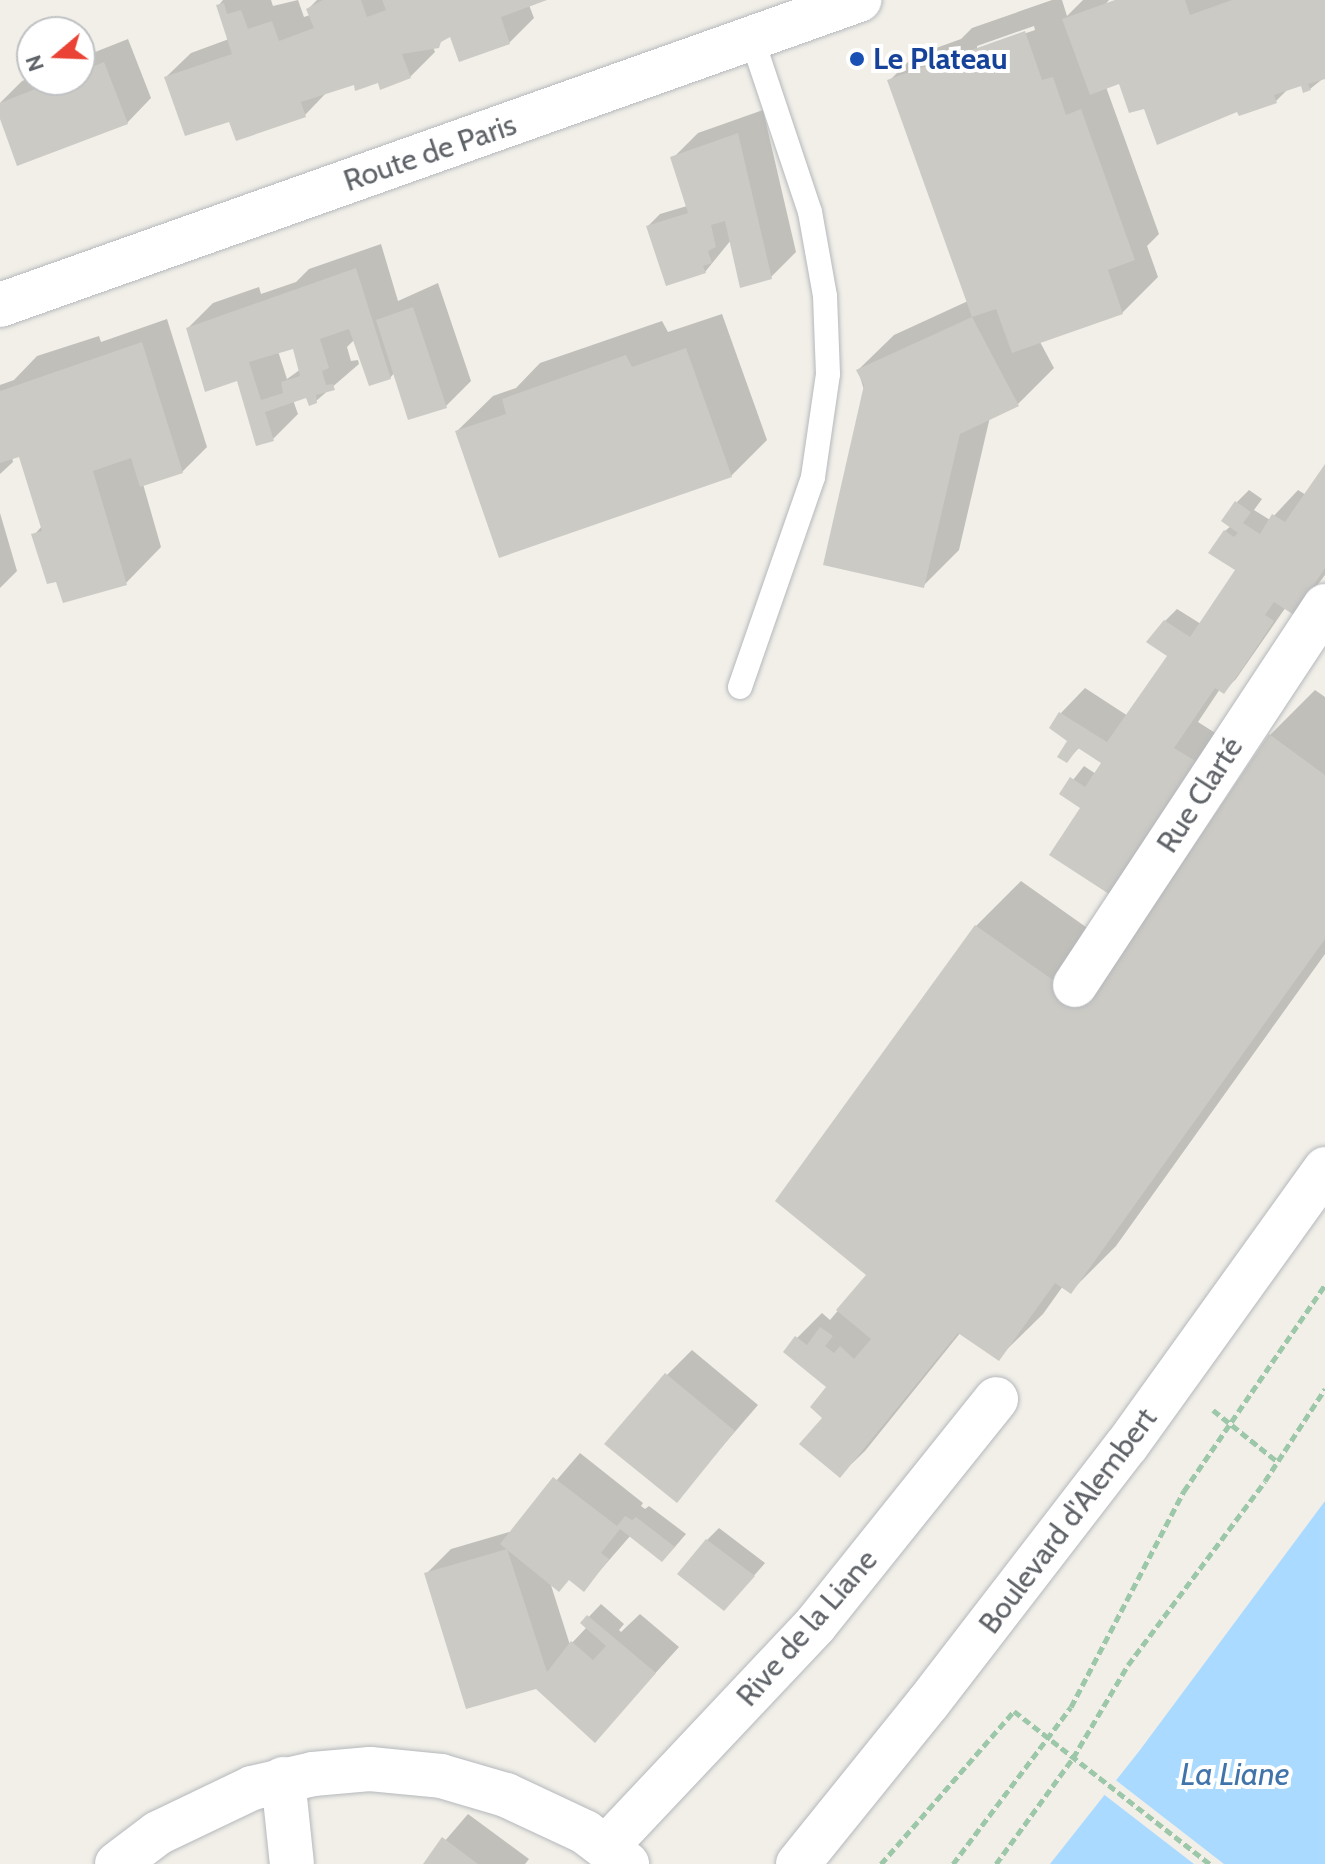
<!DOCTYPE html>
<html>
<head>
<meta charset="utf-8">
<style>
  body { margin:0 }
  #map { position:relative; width:1325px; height:1864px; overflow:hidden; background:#f1efe8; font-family:Cabin,sans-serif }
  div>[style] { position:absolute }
  .water>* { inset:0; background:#aadaff }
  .pier>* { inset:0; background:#f1efe8 }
  .shadow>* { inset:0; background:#0003 }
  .building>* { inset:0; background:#cccac5 }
  .path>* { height:5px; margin-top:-2.5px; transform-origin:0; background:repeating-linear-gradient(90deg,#9cc7a9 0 8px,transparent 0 12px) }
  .roads { filter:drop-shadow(0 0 2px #b5b8bc) drop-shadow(0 0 2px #b5b8bc) }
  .service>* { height:24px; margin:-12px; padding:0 12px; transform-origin:12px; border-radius:12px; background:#fff }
  .minor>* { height:44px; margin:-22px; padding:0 22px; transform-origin:22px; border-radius:22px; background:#fff }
  .tertiary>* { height:44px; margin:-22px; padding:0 22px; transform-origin:22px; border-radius:22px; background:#fff }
  .secondary>* { height:44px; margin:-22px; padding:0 22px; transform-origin:22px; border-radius:22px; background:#fff }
  .dots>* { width:22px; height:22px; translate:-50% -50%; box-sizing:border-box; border:4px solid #fff; border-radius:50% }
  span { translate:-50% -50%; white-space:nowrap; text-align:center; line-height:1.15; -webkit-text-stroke:8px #fff; paint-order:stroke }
  .transit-label { font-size:30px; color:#164399; font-weight:700 }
  .left { translate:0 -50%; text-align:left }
  .street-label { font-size:30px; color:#5f6368 }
  .water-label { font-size:32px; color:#4174aa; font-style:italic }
  .north { position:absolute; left:16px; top:16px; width:80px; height:80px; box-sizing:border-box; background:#fff; border:2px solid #bfc1c3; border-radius:50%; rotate:251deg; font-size:22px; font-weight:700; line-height:32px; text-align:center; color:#5f6368 }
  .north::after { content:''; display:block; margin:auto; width:28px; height:36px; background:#ea4335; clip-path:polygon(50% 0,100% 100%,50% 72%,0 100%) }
</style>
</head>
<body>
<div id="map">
  <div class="water">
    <i style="clip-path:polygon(1325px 1501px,1325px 1864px,1050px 1864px,1140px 1750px)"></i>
  </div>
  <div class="pier">
    <i style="clip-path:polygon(1113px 1778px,1224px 1864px,1194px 1864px,1102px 1793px)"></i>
  </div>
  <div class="shadow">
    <i style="clip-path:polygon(223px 0,271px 0,273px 6px,298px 0,304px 17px,310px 15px,308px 9px,317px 0,543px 0,529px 5px,534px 18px,509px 43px,451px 35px,433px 47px,435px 52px,410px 77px,355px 83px,328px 91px,305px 115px,230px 119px,166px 77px,191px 53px,229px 39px,218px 6px)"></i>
    <i style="clip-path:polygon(evenodd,1052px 0,1062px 0,1067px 16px,1083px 0,1109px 0,1104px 6px,1121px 0,1325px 0,1325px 77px,1310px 89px,1302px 83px,1289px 88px,1276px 101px,1145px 106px,1121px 82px,1106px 87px,1159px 234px,1147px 246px,1158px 277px,1122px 313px,1040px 342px,1054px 368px,1018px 404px,990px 417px,959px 550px,923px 586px,858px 370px,894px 335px,968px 301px,889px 81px,914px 56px,961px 39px,972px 28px,1052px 0,1034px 26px,1035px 30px,977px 50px,977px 46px,1034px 26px)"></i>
    <i style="clip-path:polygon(128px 39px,151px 98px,127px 123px,0 113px,0 103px,22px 81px,32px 77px,32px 80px,80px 80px,80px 58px)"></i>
    <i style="clip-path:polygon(763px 110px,796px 252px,771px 277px,731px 240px,705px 272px,648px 226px,660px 214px,687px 206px,673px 158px,698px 133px)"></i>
    <i style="clip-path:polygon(evenodd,381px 244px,398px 301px,438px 283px,471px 381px,446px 406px,395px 372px,390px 378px,355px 339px,347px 347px,351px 361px,358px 360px,359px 364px,316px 401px,308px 394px,293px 400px,298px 414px,273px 439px,238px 379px,188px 328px,213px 303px,259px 287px,261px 294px,296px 282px,309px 269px,381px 244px,301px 344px,301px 369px,287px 379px,278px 351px,301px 344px)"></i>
    <i style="clip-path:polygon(722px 314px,767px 440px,731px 476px,457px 431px,493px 396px,516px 388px,540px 363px,662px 321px,668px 332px)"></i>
    <i style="clip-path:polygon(167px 319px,207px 447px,182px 472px,143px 484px,161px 547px,126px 583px,57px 579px,34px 535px,42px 526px,20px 453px,12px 457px,13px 462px,0 474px,0 385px,14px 380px,37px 356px,99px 336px,101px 342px)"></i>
    <i style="clip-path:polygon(1325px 467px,1325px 575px,1306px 600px,1286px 607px,1236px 679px,1224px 691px,1220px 689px,1198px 722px,1220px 736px,1133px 867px,1083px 808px,1062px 794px,1084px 766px,1096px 774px,1104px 763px,1080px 747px,1067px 760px,1070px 740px,1061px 713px,1085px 688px,1128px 716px,1168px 657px,1165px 621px,1177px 609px,1201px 624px,1238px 569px,1225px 531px,1231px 526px,1237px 502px,1249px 490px,1262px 499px,1254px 510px,1270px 520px,1298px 490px,1306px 495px)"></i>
    <i style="clip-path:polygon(0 513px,17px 571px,0 588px)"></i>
    <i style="clip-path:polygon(1315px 690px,1325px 697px,1325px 954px,1116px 1246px,1071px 1291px,1063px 1286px,1043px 1314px,998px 1358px,961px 1332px,865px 1451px,840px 1475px,824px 1418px,829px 1387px,797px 1338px,822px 1313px,830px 1320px,869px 1274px,976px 926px,1021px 881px,1124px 954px,1270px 735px)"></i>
    <i style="clip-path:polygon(692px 1350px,758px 1405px,676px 1500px,667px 1375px)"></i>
    <i style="clip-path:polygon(580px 1453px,643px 1503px,641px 1506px,645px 1509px,649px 1506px,686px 1534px,674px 1548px,631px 1535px,584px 1589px,570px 1578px,550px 1582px,570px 1645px,587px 1627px,583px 1623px,601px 1604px,624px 1624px,619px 1630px,621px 1632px,640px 1614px,679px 1647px,595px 1740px,426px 1574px,451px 1549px,513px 1531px)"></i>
    <i style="clip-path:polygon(719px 1528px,765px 1563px,736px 1596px,707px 1540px)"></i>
    <i style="clip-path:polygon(468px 1814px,529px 1859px,525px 1864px,425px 1864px)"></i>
  </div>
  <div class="building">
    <i style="clip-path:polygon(323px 0,361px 0,367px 17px,386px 10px,382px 0,547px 0,501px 17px,510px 44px,459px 62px,450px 37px,441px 42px,439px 48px,402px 54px,411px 78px,380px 90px,378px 83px,355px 91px,354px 85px,301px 102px,306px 117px,236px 141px,229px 122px,185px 136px,164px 77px,232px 54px,216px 5px,224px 3px,227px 14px,241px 10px,248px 29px,272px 21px,279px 41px,314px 28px,306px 9px)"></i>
    <i style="clip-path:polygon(1115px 0,1185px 0,1190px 15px,1232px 0,1325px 0,1325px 79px,1308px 84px,1311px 90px,1303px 93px,1301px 86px,1274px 95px,1277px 103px,1239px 116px,1237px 112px,1157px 145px,1144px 109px,1129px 113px,1119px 84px,1090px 95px,1062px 19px)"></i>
    <i style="clip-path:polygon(1025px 31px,1042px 80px,1053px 77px,1066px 115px,1081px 109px,1135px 260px,1108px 270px,1123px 314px,1012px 353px,996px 309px,972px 317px,887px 80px)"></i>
    <i style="clip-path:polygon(104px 62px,128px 124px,17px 166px,0 119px,0 103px,58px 80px,80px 80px,80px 72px)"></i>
    <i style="clip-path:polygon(738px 133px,772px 279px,740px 288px,725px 221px,711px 225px,716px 247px,708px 251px,712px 263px,703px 266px,706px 273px,666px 286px,646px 226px,688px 213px,670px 157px)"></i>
    <i style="clip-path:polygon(evenodd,356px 268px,391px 379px,369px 386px,349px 329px,320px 339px,329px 368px,322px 371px,326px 385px,333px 384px,335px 390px,316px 395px,317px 403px,309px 406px,306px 398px,265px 412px,274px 441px,256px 446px,237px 381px,205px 392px,186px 328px,356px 268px,293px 349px,300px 376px,281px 382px,283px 393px,261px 400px,249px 362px,293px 349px)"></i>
    <i style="clip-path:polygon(413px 307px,447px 408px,408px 420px,376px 320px)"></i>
    <i style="clip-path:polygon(972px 317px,1019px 406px,960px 434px,924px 588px,823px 565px,864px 385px,856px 370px)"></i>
    <i style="clip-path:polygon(142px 342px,183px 473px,140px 487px,131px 458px,93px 471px,127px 585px,63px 603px,56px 582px,47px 584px,31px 534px,42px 531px,19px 457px,0 463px,0 391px)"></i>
    <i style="clip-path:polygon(686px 348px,732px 477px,499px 558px,455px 431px,506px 414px,502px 399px,626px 355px,632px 367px)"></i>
    <i style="clip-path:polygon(1325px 464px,1325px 568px,1294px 615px,1274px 602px,1265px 615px,1274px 621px,1244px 666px,1224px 694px,1215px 688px,1174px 748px,1197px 762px,1109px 894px,1049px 855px,1080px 808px,1059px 794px,1070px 777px,1085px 787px,1101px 763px,1078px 748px,1067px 763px,1057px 757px,1067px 741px,1049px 728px,1059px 712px,1107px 742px,1167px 656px,1146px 642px,1164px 620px,1190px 637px,1235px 570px,1208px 553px,1224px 530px,1234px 537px,1238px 533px,1221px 521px,1235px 501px,1251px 512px,1243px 523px,1260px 534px,1272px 514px,1285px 522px)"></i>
    <i style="clip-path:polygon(1269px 734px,1325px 775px,1325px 939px,1071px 1294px,1055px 1283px,999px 1361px,958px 1333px,840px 1478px,799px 1444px,822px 1418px,810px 1407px,826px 1387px,783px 1352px,795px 1336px,807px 1345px,820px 1327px,833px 1336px,825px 1346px,834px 1353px,840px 1346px,854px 1359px,871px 1339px,836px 1310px,866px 1275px,775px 1201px,975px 925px,1087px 1004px)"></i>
    <i style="clip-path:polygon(665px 1373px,735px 1431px,677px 1503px,604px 1444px)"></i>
    <i style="clip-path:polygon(553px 1477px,617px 1526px,625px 1516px,632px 1520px,636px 1517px,675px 1547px,662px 1562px,620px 1529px,601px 1553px,609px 1559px,584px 1592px,569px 1580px,559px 1592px,500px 1544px)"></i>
    <i style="clip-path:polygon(706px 1539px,755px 1576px,724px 1611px,677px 1574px)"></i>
    <i style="clip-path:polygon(507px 1549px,547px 1672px,571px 1641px,593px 1660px,606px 1646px,580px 1623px,587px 1615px,656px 1673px,595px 1743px,536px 1689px,466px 1709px,424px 1573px)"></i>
    <i style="clip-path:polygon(442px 1837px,478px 1864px,423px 1864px)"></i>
  </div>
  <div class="path">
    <i style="left:1213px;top:1410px;width:83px;rotate:38.7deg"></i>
    <i style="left:881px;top:1864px;width:203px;rotate:-49deg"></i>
    <i style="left:1014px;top:1711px;width:249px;rotate:38deg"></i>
    <i style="left:953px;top:1864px;width:196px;rotate:-53.1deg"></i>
    <i style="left:1071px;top:1707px;width:244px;rotate:-62.4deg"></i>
    <i style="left:1184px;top:1491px;width:250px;rotate:-55.6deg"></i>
    <i style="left:996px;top:1864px;width:131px;rotate:-54deg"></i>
    <i style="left:1073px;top:1758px;width:108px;rotate:-59.4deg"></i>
    <i style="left:1128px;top:1665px;width:229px;rotate:-53.3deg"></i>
    <i style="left:1265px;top:1481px;width:110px;rotate:-56.9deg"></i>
  </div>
  <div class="roads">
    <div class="service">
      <i style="left:740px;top:687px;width:222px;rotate:-70.8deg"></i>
      <i style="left:813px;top:477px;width:104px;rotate:-81.7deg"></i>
      <i style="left:828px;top:374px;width:78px;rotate:-92.2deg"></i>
      <i style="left:825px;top:296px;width:85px;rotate:-100.1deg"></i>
      <i style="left:810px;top:212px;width:182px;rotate:-108.5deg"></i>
    </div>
    <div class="minor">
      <i style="left:1075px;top:985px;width:454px;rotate:-56.6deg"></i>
      <i style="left:283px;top:1779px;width:85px;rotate:84deg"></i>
      <i style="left:606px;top:1847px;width:306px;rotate:-46.7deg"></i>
      <i style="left:816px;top:1624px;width:288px;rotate:-51.3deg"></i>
      <i style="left:117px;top:1864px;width:51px;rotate:-37.1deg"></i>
      <i style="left:158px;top:1833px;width:104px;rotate:-25.6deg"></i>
      <i style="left:252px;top:1788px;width:63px;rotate:-12.9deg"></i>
      <i style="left:313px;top:1774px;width:57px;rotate:-5deg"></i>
      <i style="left:370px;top:1769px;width:71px;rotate:5.6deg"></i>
      <i style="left:441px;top:1776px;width:68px;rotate:16.3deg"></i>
      <i style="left:506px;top:1795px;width:87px;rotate:25.1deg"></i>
      <i style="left:585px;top:1832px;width:53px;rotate:37.3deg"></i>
    </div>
    <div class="tertiary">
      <i style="left:798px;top:1864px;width:207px;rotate:-51.1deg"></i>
      <i style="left:928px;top:1703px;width:326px;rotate:-52.4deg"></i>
      <i style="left:1127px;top:1445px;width:340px;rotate:-54.3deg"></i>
    </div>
    <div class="secondary">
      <i style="left:0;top:305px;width:912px;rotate:-19.55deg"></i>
    </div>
  </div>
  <div class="dots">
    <i style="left:857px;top:59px;background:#1a4fb4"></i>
  </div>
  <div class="transit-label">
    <span class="left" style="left:873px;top:59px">Le Plateau</span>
  </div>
  <div class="street-label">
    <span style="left:430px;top:153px;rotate:-19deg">Route de Paris</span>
    <span style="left:1200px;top:795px;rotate:-57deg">Rue Clarté</span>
    <span style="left:1068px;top:1521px;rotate:-53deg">Boulevard d'Alembert</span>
    <span style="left:807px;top:1628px;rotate:-49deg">Rive de la Liane</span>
  </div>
  <div class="water-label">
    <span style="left:1235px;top:1774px">La Liane</span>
  </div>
  <div class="north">N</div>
</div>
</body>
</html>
